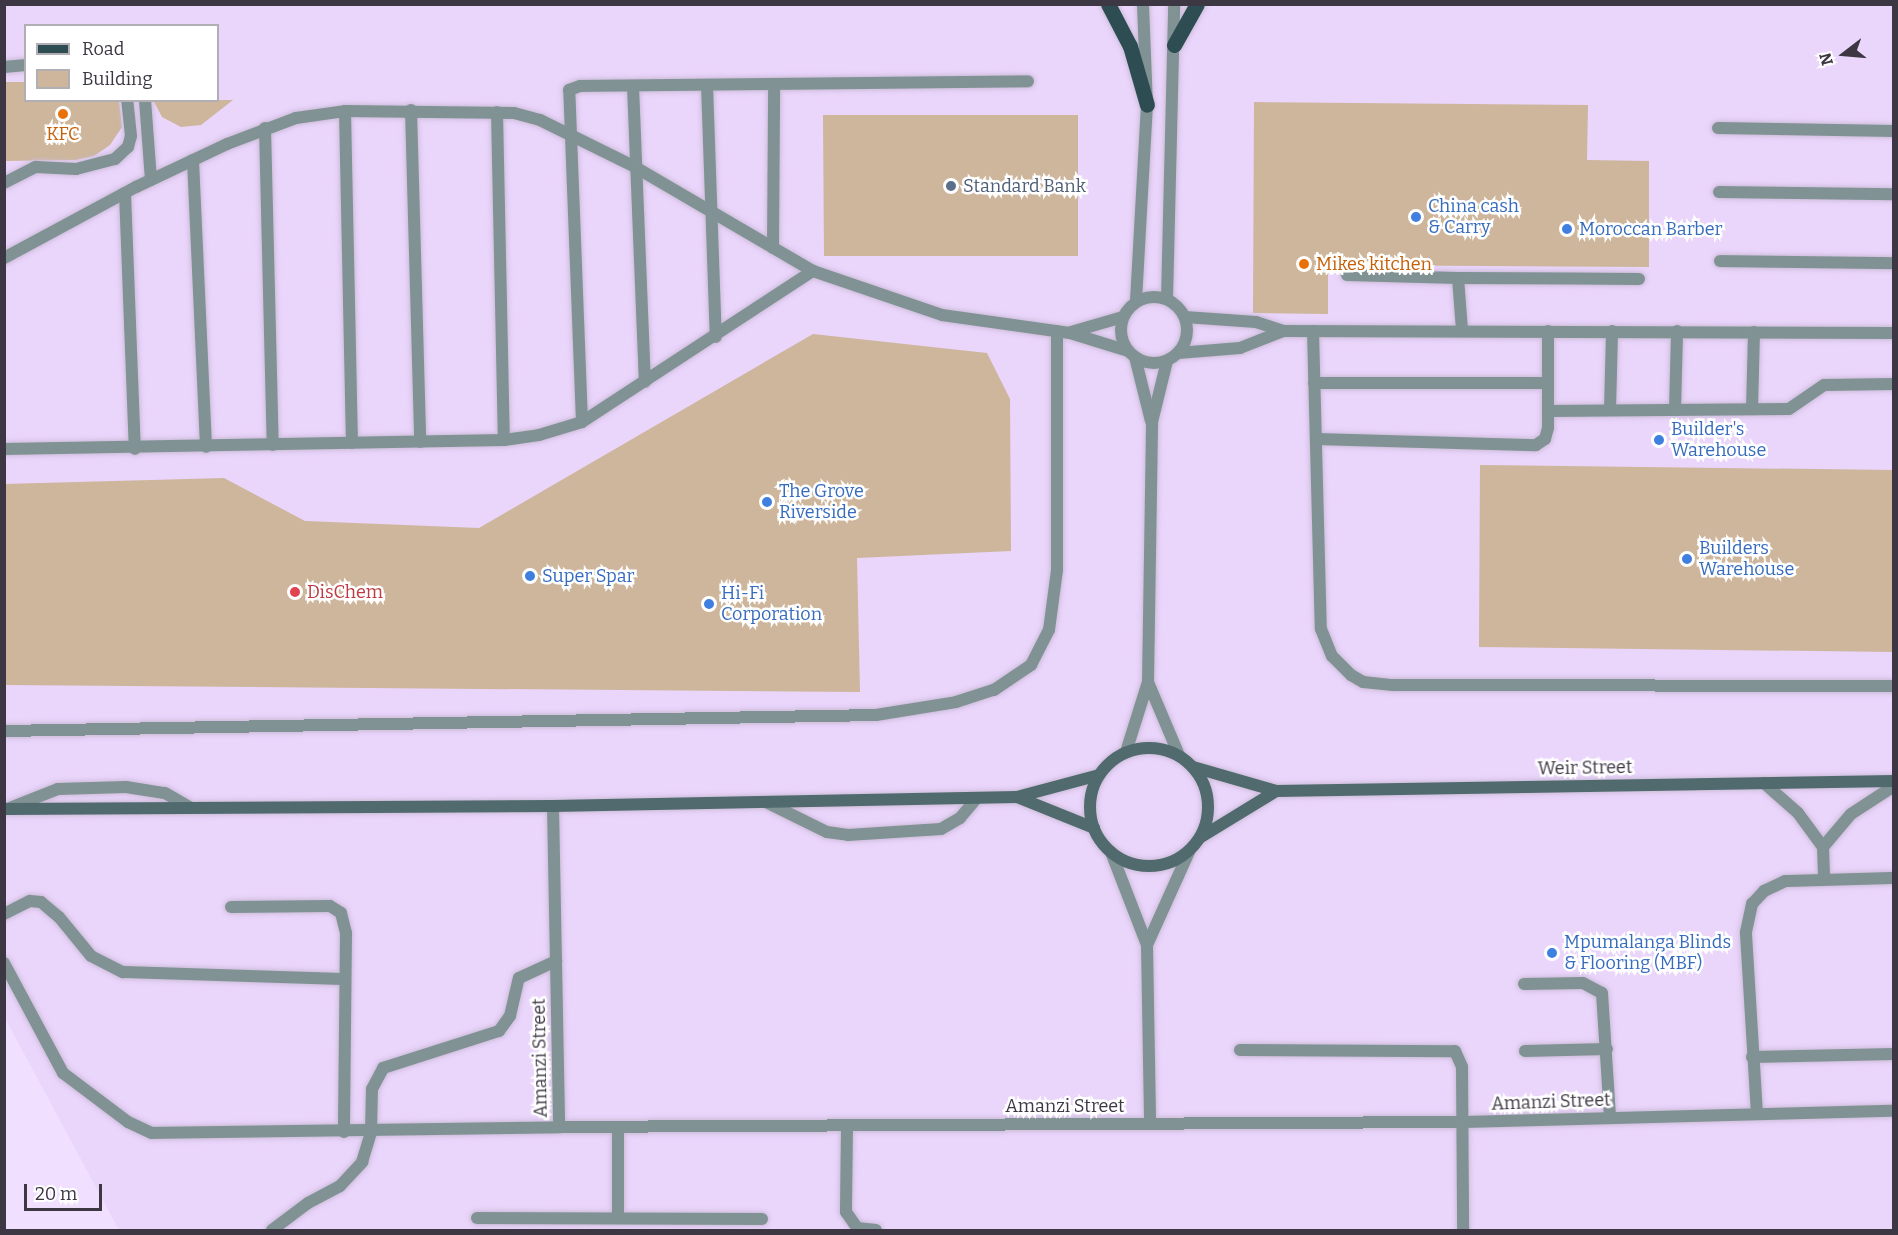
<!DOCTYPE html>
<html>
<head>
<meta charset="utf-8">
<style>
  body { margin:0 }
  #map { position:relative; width:1898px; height:1235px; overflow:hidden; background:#f0dffe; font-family:Bitter,serif }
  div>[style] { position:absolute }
  .built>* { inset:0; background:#ead5fb }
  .building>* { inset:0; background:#cdb69c }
  .roads { filter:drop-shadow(0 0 2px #ccbdd9) drop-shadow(0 0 2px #ccbdd9) }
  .lane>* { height:12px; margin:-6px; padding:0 6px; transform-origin:6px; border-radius:6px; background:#819295 }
  .street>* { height:12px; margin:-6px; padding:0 6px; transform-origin:6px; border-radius:6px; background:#819295 }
  .street>.ring { margin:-6px; padding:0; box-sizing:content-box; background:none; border:12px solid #819295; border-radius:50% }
  .secondary>* { height:12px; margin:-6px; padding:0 6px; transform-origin:6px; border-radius:6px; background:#506a6e }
  .secondary>.ring { margin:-6px; padding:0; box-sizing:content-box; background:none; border:12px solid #506a6e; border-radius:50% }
  .primary>* { height:15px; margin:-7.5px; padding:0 7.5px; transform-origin:7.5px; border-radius:7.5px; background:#2e4d52 }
  .dots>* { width:16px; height:16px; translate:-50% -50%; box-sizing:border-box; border:3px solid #fff; border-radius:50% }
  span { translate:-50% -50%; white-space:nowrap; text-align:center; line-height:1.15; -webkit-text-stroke:5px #fff; paint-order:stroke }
  .food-label { font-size:18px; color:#c56008 }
  .left { translate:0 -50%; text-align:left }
  .service-label { font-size:18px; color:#4e5e75 }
  .shop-label { font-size:18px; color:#366cbe }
  .health-label { font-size:18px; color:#be3a42 }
  .street-label { font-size:18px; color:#3d3743 }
  .frame { position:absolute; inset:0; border:6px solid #3d3743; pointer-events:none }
  .legend { position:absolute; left:24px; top:24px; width:195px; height:78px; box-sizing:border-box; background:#fff; border:2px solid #b1afb4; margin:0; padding:8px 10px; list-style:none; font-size:18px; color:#3d3743 }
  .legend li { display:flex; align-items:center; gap:12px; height:30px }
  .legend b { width:30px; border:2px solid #b1afb4 }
  .north { position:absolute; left:1814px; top:24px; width:60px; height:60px; -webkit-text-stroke:4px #fff; paint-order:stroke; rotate:254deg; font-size:16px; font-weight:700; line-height:24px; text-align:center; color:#3d3743 }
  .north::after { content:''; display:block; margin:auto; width:21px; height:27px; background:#3d3743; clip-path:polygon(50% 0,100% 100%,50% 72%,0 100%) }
  .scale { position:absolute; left:24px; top:1184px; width:78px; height:27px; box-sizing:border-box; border:3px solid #3d3743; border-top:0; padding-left:8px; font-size:18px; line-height:21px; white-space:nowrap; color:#3d3743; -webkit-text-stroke:4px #fff; paint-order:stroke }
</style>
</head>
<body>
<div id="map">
  <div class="built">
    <i style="clip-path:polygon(evenodd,5px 5px,1893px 5px,1893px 1230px,119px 1230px,5px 1018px,5px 5px,26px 26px,218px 26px,218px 100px,26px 100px,26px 26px)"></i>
  </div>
  <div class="building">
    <i style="clip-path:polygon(4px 82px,26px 82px,26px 100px,119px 100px,122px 127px,110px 145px,94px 156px,76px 160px,4px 161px)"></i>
    <i style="clip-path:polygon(153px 100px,233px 100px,201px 125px,181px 127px,162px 117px)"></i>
    <i style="clip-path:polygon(1254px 102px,1588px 105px,1587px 160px,1649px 161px,1649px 267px,1328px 265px,1328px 314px,1253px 313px)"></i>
    <i style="clip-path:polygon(823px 115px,1078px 115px,1078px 256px,824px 256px)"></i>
    <i style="clip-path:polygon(813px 334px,987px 353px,1010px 399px,1011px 551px,857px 558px,860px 692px,4px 685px,4px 484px,224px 478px,305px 521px,479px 528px)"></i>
    <i style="clip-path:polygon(1480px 465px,1893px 470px,1893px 652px,1479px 647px)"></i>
  </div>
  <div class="roads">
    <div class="lane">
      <i style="left:4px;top:67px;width:22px;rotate:-5deg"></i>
      <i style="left:707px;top:85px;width:252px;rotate:88deg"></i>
      <i style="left:633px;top:86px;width:296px;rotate:87.7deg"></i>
      <i style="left:145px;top:100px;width:80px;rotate:85.7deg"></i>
      <i style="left:411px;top:110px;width:332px;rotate:88.4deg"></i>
      <i style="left:345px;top:111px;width:332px;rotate:88.8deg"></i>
      <i style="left:497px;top:112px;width:328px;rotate:88.8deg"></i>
      <i style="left:265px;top:128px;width:317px;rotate:88.6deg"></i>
      <i style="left:1718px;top:128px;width:176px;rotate:1deg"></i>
      <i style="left:193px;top:160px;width:287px;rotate:87.4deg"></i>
      <i style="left:4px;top:183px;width:36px;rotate:-27deg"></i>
      <i style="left:36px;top:167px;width:40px;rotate:2.9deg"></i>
      <i style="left:76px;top:169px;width:40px;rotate:-14.4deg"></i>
      <i style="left:115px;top:159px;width:18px;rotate:-43deg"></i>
      <i style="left:128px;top:147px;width:11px;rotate:-75deg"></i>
      <i style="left:131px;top:136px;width:36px;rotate:-96deg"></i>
      <i style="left:1719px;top:192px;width:175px;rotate:0.7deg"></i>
      <i style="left:125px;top:193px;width:256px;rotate:87.8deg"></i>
      <i style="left:773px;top:248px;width:163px;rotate:-89.6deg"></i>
      <i style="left:4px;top:258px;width:150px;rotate:-28.3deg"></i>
      <i style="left:136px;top:187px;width:101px;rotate:-25.3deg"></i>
      <i style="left:227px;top:144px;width:74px;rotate:-20.6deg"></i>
      <i style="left:296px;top:118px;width:49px;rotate:-8.1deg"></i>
      <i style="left:345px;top:111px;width:169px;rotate:0.7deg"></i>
      <i style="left:514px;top:113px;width:27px;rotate:15deg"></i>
      <i style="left:540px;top:120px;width:106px;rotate:26.3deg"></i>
      <i style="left:635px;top:167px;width:206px;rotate:30.3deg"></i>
      <i style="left:813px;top:271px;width:136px;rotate:18.8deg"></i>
      <i style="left:942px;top:315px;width:129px;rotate:8deg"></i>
      <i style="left:1070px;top:333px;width:61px;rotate:17.2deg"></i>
      <i style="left:1720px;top:261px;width:174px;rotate:0.7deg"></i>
      <i style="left:1347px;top:275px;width:111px;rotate:1.5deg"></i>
      <i style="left:1458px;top:278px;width:52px;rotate:85.6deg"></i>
      <i style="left:1458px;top:278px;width:181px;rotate:0.3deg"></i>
      <i style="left:1185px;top:317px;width:71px;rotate:4deg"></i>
      <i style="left:1256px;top:322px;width:28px;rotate:18deg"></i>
      <i style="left:1283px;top:331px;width:611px;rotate:0.19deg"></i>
      <i style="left:1313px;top:331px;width:298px;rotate:88.5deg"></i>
      <i style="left:1321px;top:629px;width:29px;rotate:68deg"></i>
      <i style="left:1332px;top:656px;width:27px;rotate:45deg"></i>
      <i style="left:1351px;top:675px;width:14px;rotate:30deg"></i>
      <i style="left:1363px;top:682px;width:30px;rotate:6deg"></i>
      <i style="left:1393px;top:685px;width:501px;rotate:0.11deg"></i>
      <i style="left:1071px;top:332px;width:54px;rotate:-16.1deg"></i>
      <i style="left:1178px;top:353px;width:62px;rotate:-4.6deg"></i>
      <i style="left:1240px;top:348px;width:46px;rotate:-21.6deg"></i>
      <i style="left:1314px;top:383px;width:234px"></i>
      <i style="left:1752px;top:409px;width:77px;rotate:-88.5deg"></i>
      <i style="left:1610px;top:410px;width:79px;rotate:-88.5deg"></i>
      <i style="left:1675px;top:410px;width:79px;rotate:-88.5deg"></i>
      <i style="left:1548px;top:411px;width:241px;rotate:-0.5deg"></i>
      <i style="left:1789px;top:409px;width:42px;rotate:-34.4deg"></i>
      <i style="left:1824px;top:385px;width:70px;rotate:-0.8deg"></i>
      <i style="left:582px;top:422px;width:332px;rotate:-92.2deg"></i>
      <i style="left:569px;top:90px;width:12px;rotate:-20deg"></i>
      <i style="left:580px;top:86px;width:448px;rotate:-0.6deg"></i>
      <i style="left:1316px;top:439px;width:220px;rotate:1.6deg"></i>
      <i style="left:1536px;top:445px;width:11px;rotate:-34deg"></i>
      <i style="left:1545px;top:439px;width:11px;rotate:-75deg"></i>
      <i style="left:1548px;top:428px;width:97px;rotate:-90deg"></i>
      <i style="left:4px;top:449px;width:500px;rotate:-1.03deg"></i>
      <i style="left:504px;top:440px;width:35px;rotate:-8deg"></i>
      <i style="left:539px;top:435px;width:45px;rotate:-16.8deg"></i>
      <i style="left:582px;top:422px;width:276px;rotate:-33.2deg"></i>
      <i style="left:4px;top:731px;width:872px;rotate:-1.05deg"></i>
      <i style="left:876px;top:715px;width:81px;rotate:-9.2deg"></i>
      <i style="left:956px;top:702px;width:40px;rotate:-18deg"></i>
      <i style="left:994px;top:690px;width:45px;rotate:-34deg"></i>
      <i style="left:1031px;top:665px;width:39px;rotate:-63deg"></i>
      <i style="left:1049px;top:630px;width:61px;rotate:-82.4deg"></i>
      <i style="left:1057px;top:570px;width:239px;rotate:-90deg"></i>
      <i style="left:1764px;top:783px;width:45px;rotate:41.4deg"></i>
      <i style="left:1798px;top:813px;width:42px;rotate:53.7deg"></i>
      <i style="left:1823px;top:847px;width:30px;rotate:88deg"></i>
      <i style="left:766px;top:802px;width:68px;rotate:26.2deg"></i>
      <i style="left:827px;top:832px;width:21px;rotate:8deg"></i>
      <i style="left:848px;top:835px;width:93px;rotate:-3.7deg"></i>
      <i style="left:941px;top:829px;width:22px;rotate:-30deg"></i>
      <i style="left:960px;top:818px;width:26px;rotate:-50deg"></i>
      <i style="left:7px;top:809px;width:55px;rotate:-21.4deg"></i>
      <i style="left:58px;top:789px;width:68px;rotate:-1.7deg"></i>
      <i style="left:126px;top:787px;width:39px;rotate:9deg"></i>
      <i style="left:165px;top:793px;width:30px;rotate:30deg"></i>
      <i style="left:1823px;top:847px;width:43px;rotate:-49.7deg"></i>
      <i style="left:1851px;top:814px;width:51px;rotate:-33.1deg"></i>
      <i style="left:231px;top:907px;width:99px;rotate:-0.6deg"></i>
      <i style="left:330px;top:906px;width:13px;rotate:32deg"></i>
      <i style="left:341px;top:913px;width:21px;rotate:76deg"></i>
      <i style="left:346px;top:933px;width:199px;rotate:90.6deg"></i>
      <i style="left:4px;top:914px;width:29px;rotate:-27deg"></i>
      <i style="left:30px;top:901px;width:11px;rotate:5deg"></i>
      <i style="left:41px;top:902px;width:23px;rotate:40deg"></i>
      <i style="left:59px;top:917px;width:50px;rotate:50.6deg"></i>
      <i style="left:91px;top:956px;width:36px;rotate:27deg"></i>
      <i style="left:123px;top:972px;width:221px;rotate:1.8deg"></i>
      <i style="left:4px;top:963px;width:125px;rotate:61.8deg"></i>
      <i style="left:63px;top:1073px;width:81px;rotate:37deg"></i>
      <i style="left:128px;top:1122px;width:26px;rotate:25deg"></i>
      <i style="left:152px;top:1133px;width:407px;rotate:-0.8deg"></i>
      <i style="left:1524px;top:984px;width:59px;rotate:-1deg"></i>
      <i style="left:1583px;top:983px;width:21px;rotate:28deg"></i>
      <i style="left:1602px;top:993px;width:125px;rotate:86.3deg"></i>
      <i style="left:1240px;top:1050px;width:215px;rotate:0.3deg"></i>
      <i style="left:1455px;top:1051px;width:17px;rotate:66deg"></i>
      <i style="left:1462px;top:1067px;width:163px;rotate:89.6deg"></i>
      <i style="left:1525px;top:1051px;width:82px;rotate:-1.4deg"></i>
      <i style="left:1752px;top:1057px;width:142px;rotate:-1.2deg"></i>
      <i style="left:1757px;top:1114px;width:182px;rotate:-93.5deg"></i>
      <i style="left:1746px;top:932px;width:29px;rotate:-78deg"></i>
      <i style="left:1752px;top:904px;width:18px;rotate:-47deg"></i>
      <i style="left:1764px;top:891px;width:23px;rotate:-25deg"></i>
      <i style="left:1785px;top:881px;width:109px;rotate:-1.6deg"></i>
      <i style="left:847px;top:1125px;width:87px;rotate:90.7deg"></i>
      <i style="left:846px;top:1212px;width:19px;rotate:55deg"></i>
      <i style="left:857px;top:1228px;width:19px;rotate:6deg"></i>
      <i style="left:477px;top:1218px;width:285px;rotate:0.2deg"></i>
      <i style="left:618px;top:1218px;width:91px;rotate:-90deg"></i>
      <i style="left:272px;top:1230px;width:45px;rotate:-36.9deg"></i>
      <i style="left:308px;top:1203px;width:36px;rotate:-28deg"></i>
      <i style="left:340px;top:1186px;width:33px;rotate:-47deg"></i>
      <i style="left:362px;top:1162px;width:31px;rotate:-73deg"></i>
      <i style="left:371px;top:1132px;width:43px;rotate:-88.7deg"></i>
      <i style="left:372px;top:1089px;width:24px;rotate:-62deg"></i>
      <i style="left:383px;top:1068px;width:122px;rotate:-17.7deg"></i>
      <i style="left:499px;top:1031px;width:19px;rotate:-54deg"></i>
      <i style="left:510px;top:1016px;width:39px;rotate:-77deg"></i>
      <i style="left:519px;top:978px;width:41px;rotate:-24.7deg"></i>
    </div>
    <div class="street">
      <i class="ring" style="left:1121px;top:297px;width:54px;height:54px"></i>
      <i style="left:1167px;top:299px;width:295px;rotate:-88.6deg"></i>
      <i style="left:1136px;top:301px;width:196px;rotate:-86.8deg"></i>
      <i style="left:1147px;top:105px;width:101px;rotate:-92.3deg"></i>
      <i style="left:1135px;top:357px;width:66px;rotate:76deg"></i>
      <i style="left:1148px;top:682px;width:79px;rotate:67deg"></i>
      <i style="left:1126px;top:752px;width:73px;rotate:-72.6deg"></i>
      <i style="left:1148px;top:682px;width:260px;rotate:-89.1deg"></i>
      <i style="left:1152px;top:422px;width:63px;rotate:-76.2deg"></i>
      <i style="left:553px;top:806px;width:321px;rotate:88.9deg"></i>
      <i style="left:559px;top:1127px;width:902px;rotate:-0.32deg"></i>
      <i style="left:1461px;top:1122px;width:433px;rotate:-1.5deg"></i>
      <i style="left:1111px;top:852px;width:100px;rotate:68.8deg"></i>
      <i style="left:1147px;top:945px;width:179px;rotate:89deg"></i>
      <i style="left:1147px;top:945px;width:102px;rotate:-65.7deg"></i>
    </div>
    <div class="secondary">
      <i class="ring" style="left:1090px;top:748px;width:106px;height:106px"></i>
      <i style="left:1193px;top:767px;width:86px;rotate:16.1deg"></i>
      <i style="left:1276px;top:791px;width:618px;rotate:-0.93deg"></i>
      <i style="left:1017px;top:797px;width:83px;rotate:21.9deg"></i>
      <i style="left:4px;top:809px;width:549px;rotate:-0.31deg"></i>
      <i style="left:553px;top:806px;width:464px;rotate:-1.1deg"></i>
      <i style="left:1017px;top:797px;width:85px;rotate:-15deg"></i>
      <i style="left:1201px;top:837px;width:88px;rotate:-31.5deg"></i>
    </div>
    <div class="primary">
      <i style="left:1108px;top:4px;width:47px;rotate:62.4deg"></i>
      <i style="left:1130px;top:46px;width:61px;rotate:73.9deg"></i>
      <i style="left:1174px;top:45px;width:47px;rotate:-60.7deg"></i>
    </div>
  </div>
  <div class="dots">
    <i style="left:63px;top:114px;background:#e8710a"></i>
    <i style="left:951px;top:186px;background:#5c6f8a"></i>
    <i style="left:1416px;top:217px;background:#3f7fe0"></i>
    <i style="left:1567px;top:229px;background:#3f7fe0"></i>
    <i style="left:1304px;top:264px;background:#e8710a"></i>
    <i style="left:1659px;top:440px;background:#3f7fe0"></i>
    <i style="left:767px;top:502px;background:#3f7fe0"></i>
    <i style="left:1687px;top:559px;background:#3f7fe0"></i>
    <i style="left:530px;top:576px;background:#3f7fe0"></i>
    <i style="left:295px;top:592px;background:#e0444e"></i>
    <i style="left:709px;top:604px;background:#3f7fe0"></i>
    <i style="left:1552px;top:953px;background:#3f7fe0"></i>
  </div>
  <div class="food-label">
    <span style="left:63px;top:134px">KFC</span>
    <span class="left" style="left:1316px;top:264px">Mikes kitchen</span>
  </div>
  <div class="service-label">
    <span class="left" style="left:963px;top:186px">Standard Bank</span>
  </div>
  <div class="shop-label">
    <span class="left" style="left:1428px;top:217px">China cash<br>&amp; Carry</span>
    <span class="left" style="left:1579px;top:229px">Moroccan Barber</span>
    <span class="left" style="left:1671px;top:440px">Builder's<br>Warehouse</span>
    <span class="left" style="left:779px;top:502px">The Grove<br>Riverside</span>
    <span class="left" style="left:1699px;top:559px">Builders<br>Warehouse</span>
    <span class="left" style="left:542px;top:576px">Super Spar</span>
    <span class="left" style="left:721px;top:604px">Hi-Fi<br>Corporation</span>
    <span class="left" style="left:1564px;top:953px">Mpumalanga Blinds<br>&amp; Flooring (MBF)</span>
  </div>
  <div class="health-label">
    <span class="left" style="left:307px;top:592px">DisChem</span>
  </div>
  <div class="street-label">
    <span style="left:1585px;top:768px;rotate:-1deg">Weir Street</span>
    <span style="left:540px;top:1058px;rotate:-91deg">Amanzi Street</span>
    <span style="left:1551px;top:1102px;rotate:-2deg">Amanzi Street</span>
    <span style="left:1065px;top:1106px">Amanzi Street</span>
  </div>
  <div class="frame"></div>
  <ul class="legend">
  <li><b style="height:8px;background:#2e4d52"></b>Road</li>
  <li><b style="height:16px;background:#cdb69c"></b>Building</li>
  </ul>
  <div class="north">N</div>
  <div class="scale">20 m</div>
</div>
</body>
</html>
